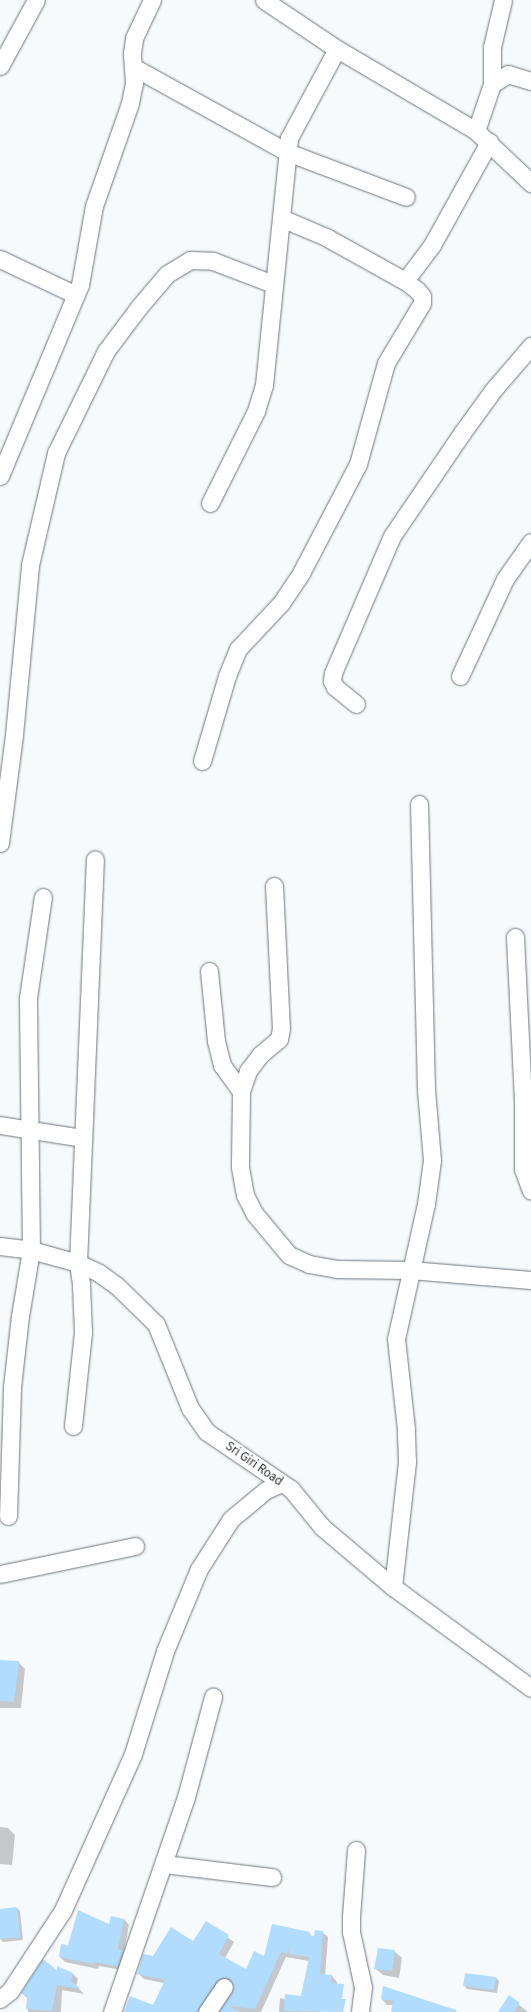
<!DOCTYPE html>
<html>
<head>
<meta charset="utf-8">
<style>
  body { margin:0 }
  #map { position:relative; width:531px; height:2012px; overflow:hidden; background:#f6fafd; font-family:"Source Sans 3",sans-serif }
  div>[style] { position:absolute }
  .shadow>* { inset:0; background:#0003 }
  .building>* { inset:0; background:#b1dcfe }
  .roads { filter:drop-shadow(0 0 1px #6d767d) drop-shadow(0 0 1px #6d767d) }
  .minor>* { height:17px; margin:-8.5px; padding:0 8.5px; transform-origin:8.5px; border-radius:8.5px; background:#fff }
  span { translate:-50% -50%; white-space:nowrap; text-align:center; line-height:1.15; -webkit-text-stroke:4px #fff; paint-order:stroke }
  .street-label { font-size:13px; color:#2b2e31 }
</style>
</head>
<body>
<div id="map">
  <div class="shadow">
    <i style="clip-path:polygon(0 1661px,18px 1662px,25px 1669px,21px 1708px,0 1708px)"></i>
    <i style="clip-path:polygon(0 1827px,8px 1828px,15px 1835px,12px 1865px,0 1864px)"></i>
    <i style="clip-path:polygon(17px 1908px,20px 1911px,23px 1940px,3px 1942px,0 1939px,0 1910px)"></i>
    <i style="clip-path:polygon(124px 1919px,129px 1925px,124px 1952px,127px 1956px,122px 1970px,99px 1966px,98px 1969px,65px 1962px,60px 1957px,69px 1946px)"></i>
    <i style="clip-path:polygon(207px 1923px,234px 1942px,225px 1958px,246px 1971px,309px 1933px,313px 1937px,322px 1932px,328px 1937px,325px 1976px,332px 1976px,337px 1982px,336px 1997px,309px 1961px,286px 1957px,261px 2012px,219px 2012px,233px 1993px,234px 1984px,231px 1982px,225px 1983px,205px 2012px,165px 2012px,164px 1983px,144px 1979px,138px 1973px,143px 1955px,153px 1957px,193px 1943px)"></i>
    <i style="clip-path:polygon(394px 1951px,402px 1958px,399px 1978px,383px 1975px,375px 1968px)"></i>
    <i style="clip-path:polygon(57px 1972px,72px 1973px,78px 1979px,76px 1986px,84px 1994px,62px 1990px,61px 2012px,28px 2012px,28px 1999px)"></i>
    <i style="clip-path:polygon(496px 1978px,499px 1981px,497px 1993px,467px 1989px,464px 1985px)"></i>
    <i style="clip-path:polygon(383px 1987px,458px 2012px,392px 2012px,394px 2005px,387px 2005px,382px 1999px)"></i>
    <i style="clip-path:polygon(509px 1997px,528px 2012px,499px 2012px)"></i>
    <i style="clip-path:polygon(280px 1998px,317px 2009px,321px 2012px,279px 2012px)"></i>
  </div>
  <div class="building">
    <i style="clip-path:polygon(0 1660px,19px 1661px,14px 1702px,0 1701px)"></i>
    <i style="clip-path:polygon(17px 1907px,20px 1937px,0 1939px,0 1909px)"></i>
    <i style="clip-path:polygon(78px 1910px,109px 1924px,111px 1916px,124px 1919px,118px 1949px,123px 1950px,117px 1966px,94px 1962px,94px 1964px,59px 1957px,61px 1944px,68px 1945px)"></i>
    <i style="clip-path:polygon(206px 1921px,229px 1935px,219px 1954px,246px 1969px,254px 1951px,264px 1956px,272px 1924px,310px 1932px,309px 1935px,314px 1936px,315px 1930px,323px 1931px,320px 1974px,332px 1975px,331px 1983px,344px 1984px,342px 1999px,346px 1999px,343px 2012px,284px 2011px,285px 1994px,301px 1996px,309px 1957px,289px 1954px,289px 1949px,287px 1953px,281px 1952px,255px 2009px,229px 2006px,240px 2012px,219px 2012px,234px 1988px,230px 1979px,224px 1977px,216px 1981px,197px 2012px,124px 2012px,130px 1996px,153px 2005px,165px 1980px,137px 1974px,143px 1954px,153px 1956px,171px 1927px,193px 1941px)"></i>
    <i style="clip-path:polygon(378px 1948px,395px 1950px,392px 1971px,374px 1969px)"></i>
    <i style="clip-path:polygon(43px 1959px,57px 1970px,57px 1966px,73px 1973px,71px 1981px,81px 1989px,57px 1985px,52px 2011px,26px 2009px,27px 1998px,21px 1993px)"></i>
    <i style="clip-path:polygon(465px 1973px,496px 1977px,494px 1990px,463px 1986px)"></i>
    <i style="clip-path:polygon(383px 1986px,456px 2010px,456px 2012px,391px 2012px,393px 2001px,381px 1999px)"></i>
    <i style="clip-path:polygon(509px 1995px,520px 2003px,514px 2012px,498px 2012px)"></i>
  </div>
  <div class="roads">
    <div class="minor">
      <i style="left:264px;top:0;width:88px;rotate:33.9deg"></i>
      <i style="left:337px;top:49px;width:161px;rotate:30.5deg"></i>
      <i style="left:476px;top:131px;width:76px;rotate:43.4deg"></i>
      <i style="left:0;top:66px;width:75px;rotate:-61.4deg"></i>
      <i style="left:135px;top:68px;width:174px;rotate:28.9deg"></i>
      <i style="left:287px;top:152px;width:127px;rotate:20.7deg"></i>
      <i style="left:492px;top:84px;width:37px;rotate:-90deg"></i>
      <i style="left:492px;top:47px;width:48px;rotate:-76.8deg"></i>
      <i style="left:476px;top:131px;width:50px;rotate:-71.2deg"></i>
      <i style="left:492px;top:84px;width:19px;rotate:-32deg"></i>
      <i style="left:508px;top:74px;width:24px;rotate:17deg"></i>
      <i style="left:0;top:259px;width:84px;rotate:25.3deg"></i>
      <i style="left:405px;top:281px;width:45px;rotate:-53.1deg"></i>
      <i style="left:432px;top:245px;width:118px;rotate:-61deg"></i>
      <i style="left:0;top:476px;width:207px;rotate:-67.3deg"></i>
      <i style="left:80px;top:285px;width:80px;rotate:-80deg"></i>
      <i style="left:94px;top:206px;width:109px;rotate:-70.7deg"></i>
      <i style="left:130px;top:103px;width:20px;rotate:-79deg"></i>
      <i style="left:134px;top:83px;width:30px;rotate:-94deg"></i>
      <i style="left:132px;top:53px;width:15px;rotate:-82deg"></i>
      <i style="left:134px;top:38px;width:42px;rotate:-64.7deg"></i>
      <i style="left:210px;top:503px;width:103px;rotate:-63.4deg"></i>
      <i style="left:256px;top:411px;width:27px;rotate:-73deg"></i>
      <i style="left:264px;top:385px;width:248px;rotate:-84.2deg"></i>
      <i style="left:289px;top:138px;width:101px;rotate:-61.7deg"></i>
      <i style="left:460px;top:676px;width:107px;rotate:-65.1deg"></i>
      <i style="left:505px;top:579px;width:45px;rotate:-54.9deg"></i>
      <i style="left:356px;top:704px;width:27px;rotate:-141deg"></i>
      <i style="left:335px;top:687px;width:7px;rotate:-117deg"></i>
      <i style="left:332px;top:681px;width:8px;rotate:-83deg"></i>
      <i style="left:333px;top:673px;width:149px;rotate:-66.7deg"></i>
      <i style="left:392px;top:536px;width:125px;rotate:-55.8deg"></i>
      <i style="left:462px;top:433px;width:54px;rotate:-54deg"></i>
      <i style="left:494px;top:389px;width:57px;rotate:-49.3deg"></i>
      <i style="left:202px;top:761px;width:89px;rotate:-73.6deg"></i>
      <i style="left:227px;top:676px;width:29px;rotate:-68deg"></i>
      <i style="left:238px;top:649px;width:63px;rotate:-46.9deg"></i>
      <i style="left:281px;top:603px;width:36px;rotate:-56deg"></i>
      <i style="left:301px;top:573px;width:123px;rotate:-62.4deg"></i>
      <i style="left:358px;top:464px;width:105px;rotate:-74.5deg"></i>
      <i style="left:386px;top:363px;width:70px;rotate:-59deg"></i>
      <i style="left:422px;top:303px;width:7px;rotate:-90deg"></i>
      <i style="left:422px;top:296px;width:8px;rotate:-130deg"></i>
      <i style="left:417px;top:290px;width:15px;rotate:-143deg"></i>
      <i style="left:405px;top:281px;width:90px;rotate:-150.9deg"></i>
      <i style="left:326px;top:237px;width:49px;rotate:-157.1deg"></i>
      <i style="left:0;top:843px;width:109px;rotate:-82.6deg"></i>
      <i style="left:14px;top:735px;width:171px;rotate:-84.6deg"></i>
      <i style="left:30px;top:565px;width:115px;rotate:-76.9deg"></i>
      <i style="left:56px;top:453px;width:114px;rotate:-63.9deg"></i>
      <i style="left:106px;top:351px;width:55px;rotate:-53.1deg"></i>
      <i style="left:139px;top:307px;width:43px;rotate:-49.7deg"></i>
      <i style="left:167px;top:274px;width:27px;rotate:-31deg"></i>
      <i style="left:190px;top:260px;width:23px;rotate:2deg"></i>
      <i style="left:213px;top:261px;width:64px;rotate:21deg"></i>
      <i style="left:274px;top:886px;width:142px;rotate:87.2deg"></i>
      <i style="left:281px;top:1028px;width:11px;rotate:100deg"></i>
      <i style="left:279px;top:1039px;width:25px;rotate:140deg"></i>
      <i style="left:260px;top:1055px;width:20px;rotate:127deg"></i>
      <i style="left:248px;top:1071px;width:21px;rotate:109deg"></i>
      <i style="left:241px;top:1091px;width:76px;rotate:90.8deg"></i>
      <i style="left:240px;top:1167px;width:28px;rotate:80deg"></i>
      <i style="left:245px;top:1195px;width:20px;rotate:63deg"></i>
      <i style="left:254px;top:1213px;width:55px;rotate:50.2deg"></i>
      <i style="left:289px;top:1255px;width:22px;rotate:24deg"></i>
      <i style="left:309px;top:1264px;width:28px;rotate:10deg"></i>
      <i style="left:337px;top:1269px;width:73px;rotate:0.8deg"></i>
      <i style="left:410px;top:1270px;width:121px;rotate:4.7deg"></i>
      <i style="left:515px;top:937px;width:165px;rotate:87.2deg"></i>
      <i style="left:523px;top:1102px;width:67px;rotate:90deg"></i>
      <i style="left:523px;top:1169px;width:23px;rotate:70deg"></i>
      <i style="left:209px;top:971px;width:70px;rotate:84.3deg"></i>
      <i style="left:216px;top:1041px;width:25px;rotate:76deg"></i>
      <i style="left:222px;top:1065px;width:32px;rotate:54deg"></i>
      <i style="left:0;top:1125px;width:84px;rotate:8.9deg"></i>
      <i style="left:0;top:1246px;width:31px;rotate:7deg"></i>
      <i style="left:31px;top:1250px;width:49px;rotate:15.5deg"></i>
      <i style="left:78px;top:1263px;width:23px;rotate:25deg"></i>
      <i style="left:99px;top:1273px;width:22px;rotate:36deg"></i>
      <i style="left:117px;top:1286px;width:54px;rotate:44.3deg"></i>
      <i style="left:156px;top:1324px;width:91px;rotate:68deg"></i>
      <i style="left:190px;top:1408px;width:29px;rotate:55deg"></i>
      <i style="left:207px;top:1432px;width:102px;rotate:34.2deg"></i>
      <i style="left:291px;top:1489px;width:49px;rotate:50.8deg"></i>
      <i style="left:322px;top:1527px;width:93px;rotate:40.2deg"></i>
      <i style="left:393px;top:1587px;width:171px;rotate:36.2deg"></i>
      <i style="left:73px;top:1426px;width:95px;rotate:-83.9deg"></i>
      <i style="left:83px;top:1332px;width:48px;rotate:-92.4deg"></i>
      <i style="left:81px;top:1284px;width:21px;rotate:-98deg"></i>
      <i style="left:78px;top:1263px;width:404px;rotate:-87.6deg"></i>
      <i style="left:8px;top:1516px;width:129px;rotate:-88.2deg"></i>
      <i style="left:12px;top:1387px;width:71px;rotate:-83.6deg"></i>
      <i style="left:20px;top:1316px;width:67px;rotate:-80.5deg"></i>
      <i style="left:31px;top:1250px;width:252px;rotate:-90.7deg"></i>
      <i style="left:28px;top:998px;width:102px;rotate:-81.6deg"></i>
      <i style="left:0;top:1574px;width:138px;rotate:-11.7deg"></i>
      <i style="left:393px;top:1587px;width:126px;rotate:-83.6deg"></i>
      <i style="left:407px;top:1462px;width:33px;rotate:-92deg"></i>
      <i style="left:406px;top:1429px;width:91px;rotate:-96.3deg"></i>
      <i style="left:396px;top:1339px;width:138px;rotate:-77.5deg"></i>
      <i style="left:426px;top:1204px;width:44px;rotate:-82.2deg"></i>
      <i style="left:432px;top:1160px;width:70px;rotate:-94.9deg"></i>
      <i style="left:426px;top:1090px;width:286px;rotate:-91.4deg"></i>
      <i style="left:356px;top:1850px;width:66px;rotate:94.3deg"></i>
      <i style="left:351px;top:1916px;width:16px;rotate:90deg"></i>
      <i style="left:351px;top:1932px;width:56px;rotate:77.7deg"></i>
      <i style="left:363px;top:1987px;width:25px;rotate:97deg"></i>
      <i style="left:164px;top:1864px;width:109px;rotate:6.9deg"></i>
      <i style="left:0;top:1999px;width:13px;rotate:-39deg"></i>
      <i style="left:10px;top:1991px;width:97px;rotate:-56.8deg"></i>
      <i style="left:63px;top:1910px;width:171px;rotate:-65.8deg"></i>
      <i style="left:133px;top:1754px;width:108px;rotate:-72.7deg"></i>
      <i style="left:165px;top:1651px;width:89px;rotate:-67.5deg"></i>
      <i style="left:199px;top:1569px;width:59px;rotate:-57.4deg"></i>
      <i style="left:231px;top:1519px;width:45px;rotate:-39.6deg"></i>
      <i style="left:266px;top:1490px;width:17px;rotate:-24deg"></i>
      <i style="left:112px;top:2012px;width:227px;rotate:-71deg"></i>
      <i style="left:186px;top:1797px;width:104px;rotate:-74.9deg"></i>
      <i style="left:207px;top:2012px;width:30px;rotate:-56deg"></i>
    </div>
  </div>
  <div class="street-label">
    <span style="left:254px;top:1464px;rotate:35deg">Sri Giri Road</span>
  </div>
</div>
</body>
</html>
